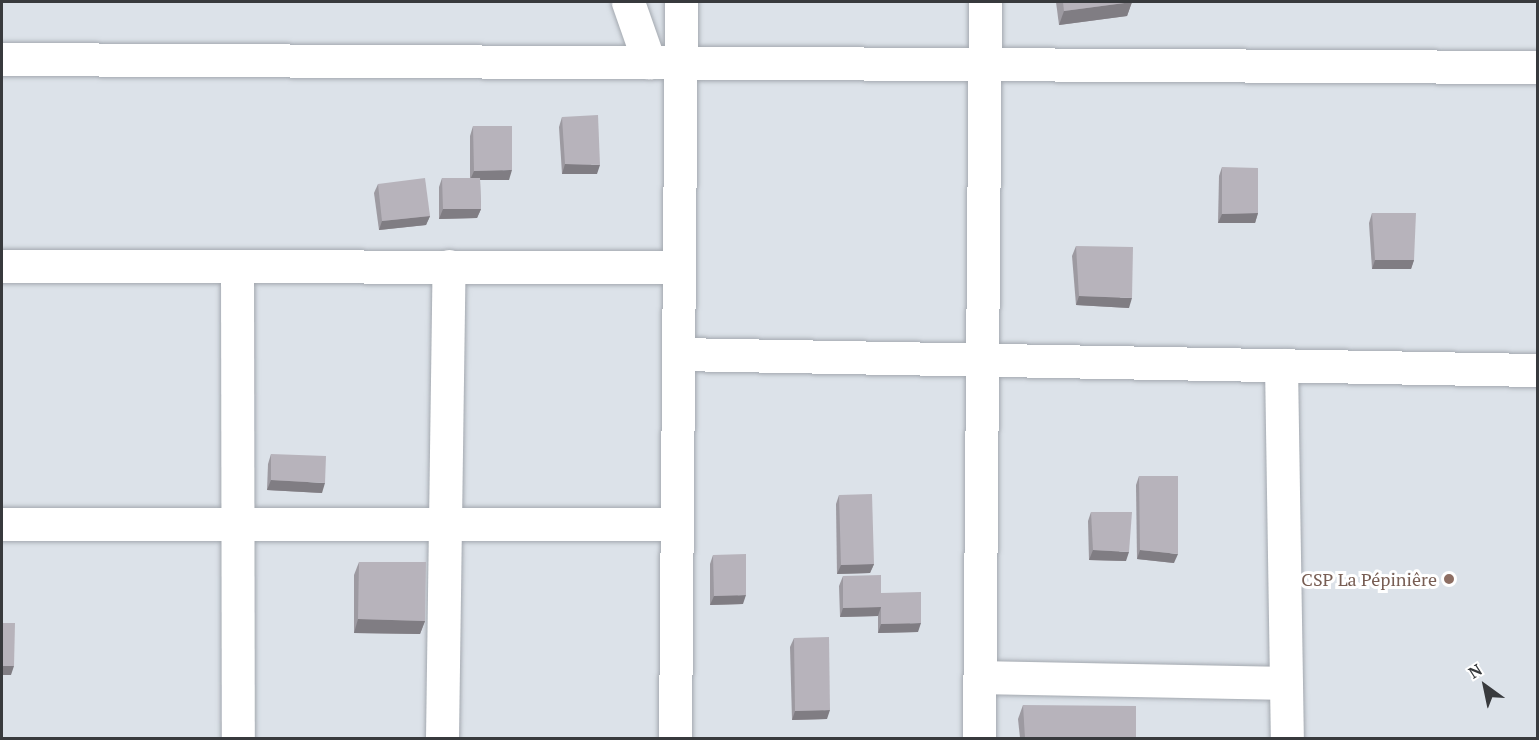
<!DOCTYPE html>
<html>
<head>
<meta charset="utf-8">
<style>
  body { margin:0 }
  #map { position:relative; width:1539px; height:740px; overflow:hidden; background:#dce2e9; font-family:"PT Serif",serif }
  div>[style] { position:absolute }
  .roads { filter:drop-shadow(0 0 2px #a3a8af) drop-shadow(0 0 2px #a3a8af) }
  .minor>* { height:33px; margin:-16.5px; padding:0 16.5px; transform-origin:16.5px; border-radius:16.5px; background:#fff }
  .wall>* { inset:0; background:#9d9aa1 }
  .shaded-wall>* { inset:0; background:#807d83 }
  .building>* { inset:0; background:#b7b3bb }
  .dots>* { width:16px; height:16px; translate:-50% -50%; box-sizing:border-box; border:3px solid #fff; border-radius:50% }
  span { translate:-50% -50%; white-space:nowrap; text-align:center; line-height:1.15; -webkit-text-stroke:6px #fff; paint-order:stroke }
  .education-label { font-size:18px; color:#785e54 }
  .right { translate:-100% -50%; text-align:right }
  .frame { position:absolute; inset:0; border:3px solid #383a3d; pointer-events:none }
  .north { position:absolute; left:1455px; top:656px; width:60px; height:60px; -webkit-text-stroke:4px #fff; paint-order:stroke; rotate:327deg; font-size:16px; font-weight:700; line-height:24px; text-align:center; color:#383a3d }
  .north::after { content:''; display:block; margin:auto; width:21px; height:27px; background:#383a3d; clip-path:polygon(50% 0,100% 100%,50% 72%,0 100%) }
</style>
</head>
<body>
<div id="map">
  <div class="roads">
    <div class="minor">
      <i style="left:628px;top:2px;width:64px;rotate:70.7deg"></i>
      <i style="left:2px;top:59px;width:1536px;rotate:0.3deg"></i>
      <i style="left:2px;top:266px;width:677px;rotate:0.08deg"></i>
      <i style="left:237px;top:266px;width:472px;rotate:89.9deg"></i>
      <i style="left:678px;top:354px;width:860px;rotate:1.07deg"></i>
      <i style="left:1281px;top:365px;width:373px;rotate:89.1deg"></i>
      <i style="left:2px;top:524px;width:675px"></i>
      <i style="left:980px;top:677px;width:306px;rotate:1.1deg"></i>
      <i style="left:442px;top:738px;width:472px;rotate:-89.2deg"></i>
      <i style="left:675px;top:738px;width:736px;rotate:-89.53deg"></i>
      <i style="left:979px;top:738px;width:736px;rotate:-89.53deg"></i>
    </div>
  </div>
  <div class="wall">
    <i style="clip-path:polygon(1056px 2px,1132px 2px,1127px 16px,1059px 25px)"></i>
    <i style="clip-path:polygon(562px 117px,597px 174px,562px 174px,559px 127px)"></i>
    <i style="clip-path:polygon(473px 126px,509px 180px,480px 180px,481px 209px,477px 218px,439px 219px,439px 187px,442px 178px,470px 178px,470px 136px)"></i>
    <i style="clip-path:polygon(1222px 167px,1258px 213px,1255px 223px,1218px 223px,1219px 176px)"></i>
    <i style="clip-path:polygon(378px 184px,430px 216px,426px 225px,379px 230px,374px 193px)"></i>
    <i style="clip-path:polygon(1372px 213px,1414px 260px,1411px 269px,1372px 269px,1369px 223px)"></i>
    <i style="clip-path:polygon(1076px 246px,1129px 308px,1076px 305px,1072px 256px)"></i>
    <i style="clip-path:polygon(271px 454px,322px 493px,267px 490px,268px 464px)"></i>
    <i style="clip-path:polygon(1139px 476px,1174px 563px,1137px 559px,1136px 485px)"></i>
    <i style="clip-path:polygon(839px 495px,874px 564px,870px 573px,837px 574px,836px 504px)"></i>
    <i style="clip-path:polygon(1091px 512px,1126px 561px,1089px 560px,1088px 521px)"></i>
    <i style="clip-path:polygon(713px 555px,743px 604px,710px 605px,710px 564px)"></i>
    <i style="clip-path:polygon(359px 562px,425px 621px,420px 634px,354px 633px,354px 575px)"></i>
    <i style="clip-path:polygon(843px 576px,881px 593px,918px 632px,878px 633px,878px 616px,840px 617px,839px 586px)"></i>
    <i style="clip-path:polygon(794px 638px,827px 719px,792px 720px,790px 647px)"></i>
    <i style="clip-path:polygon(1023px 705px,1136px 738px,1020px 738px,1018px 719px)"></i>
  </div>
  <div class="shaded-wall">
    <i style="clip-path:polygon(1132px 2px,1127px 16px,1059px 25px,1064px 11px)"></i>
    <i style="clip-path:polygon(565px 164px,600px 165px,597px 174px,562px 174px)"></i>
    <i style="clip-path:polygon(512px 170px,509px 180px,470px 180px,474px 171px)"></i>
    <i style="clip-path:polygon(443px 209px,481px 209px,477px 218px,439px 219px)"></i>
    <i style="clip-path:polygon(1258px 213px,1255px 223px,1218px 223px,1222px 214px)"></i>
    <i style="clip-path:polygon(430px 216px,426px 225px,379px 230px,382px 221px)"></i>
    <i style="clip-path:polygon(1375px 260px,1414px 260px,1411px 269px,1372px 269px)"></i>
    <i style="clip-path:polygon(1079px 296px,1132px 298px,1129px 308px,1076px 305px)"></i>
    <i style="clip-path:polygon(271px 480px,325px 483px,322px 493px,267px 490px)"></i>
    <i style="clip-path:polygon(1093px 550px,1129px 552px,1126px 561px,1089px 560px)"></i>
    <i style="clip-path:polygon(1140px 550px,1178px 554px,1174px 563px,1137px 559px)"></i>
    <i style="clip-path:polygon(874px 564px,870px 573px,837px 574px,841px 565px)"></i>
    <i style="clip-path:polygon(746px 595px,743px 604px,710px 605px,714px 596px)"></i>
    <i style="clip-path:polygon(881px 607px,878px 616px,840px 617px,843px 608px)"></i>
    <i style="clip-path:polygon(358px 619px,425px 621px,420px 634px,354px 633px)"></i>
    <i style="clip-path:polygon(921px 623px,918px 632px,878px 633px,881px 624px)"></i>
    <i style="clip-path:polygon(2px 666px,14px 666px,11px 675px,2px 675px)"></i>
    <i style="clip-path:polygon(830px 710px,827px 719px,792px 720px,795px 711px)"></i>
  </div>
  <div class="building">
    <i style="clip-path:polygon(1063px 2px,1132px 2px,1064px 11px)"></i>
    <i style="clip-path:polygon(598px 115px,600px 165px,565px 164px,562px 117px)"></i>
    <i style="clip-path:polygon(473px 126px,512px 126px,512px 170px,474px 171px)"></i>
    <i style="clip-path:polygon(1222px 167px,1258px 168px,1258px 213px,1222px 214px)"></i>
    <i style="clip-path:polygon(425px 178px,430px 216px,382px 221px,378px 184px)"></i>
    <i style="clip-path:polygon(442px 178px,480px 178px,481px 209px,443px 209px)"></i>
    <i style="clip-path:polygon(1372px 213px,1416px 213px,1414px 260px,1375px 260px)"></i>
    <i style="clip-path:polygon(1076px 246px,1133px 247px,1132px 298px,1079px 296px)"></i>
    <i style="clip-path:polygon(271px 454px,326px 456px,325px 483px,271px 480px)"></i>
    <i style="clip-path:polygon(1139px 476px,1178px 476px,1178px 554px,1140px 550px)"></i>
    <i style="clip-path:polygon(872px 494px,874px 564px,841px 565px,839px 495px)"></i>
    <i style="clip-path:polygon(1091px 512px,1132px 512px,1129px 552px,1093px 550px)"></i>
    <i style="clip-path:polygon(746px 554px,746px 595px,714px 596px,713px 555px)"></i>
    <i style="clip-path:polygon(359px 562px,426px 562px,425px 621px,358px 619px)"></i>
    <i style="clip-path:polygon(881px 575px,881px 593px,921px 592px,921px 623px,881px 624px,881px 607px,843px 608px,843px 576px)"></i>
    <i style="clip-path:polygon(2px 623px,15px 623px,14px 666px,2px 666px)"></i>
    <i style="clip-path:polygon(829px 637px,830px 710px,795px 711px,794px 638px)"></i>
    <i style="clip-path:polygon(1023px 705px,1136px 706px,1136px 738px,1025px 738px)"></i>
  </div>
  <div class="dots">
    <i style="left:1449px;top:579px;background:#8d6e63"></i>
  </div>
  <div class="education-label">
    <span class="right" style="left:1437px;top:579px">CSP La Pépiniêre</span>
  </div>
  <div class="frame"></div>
  <div class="north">N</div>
</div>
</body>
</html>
